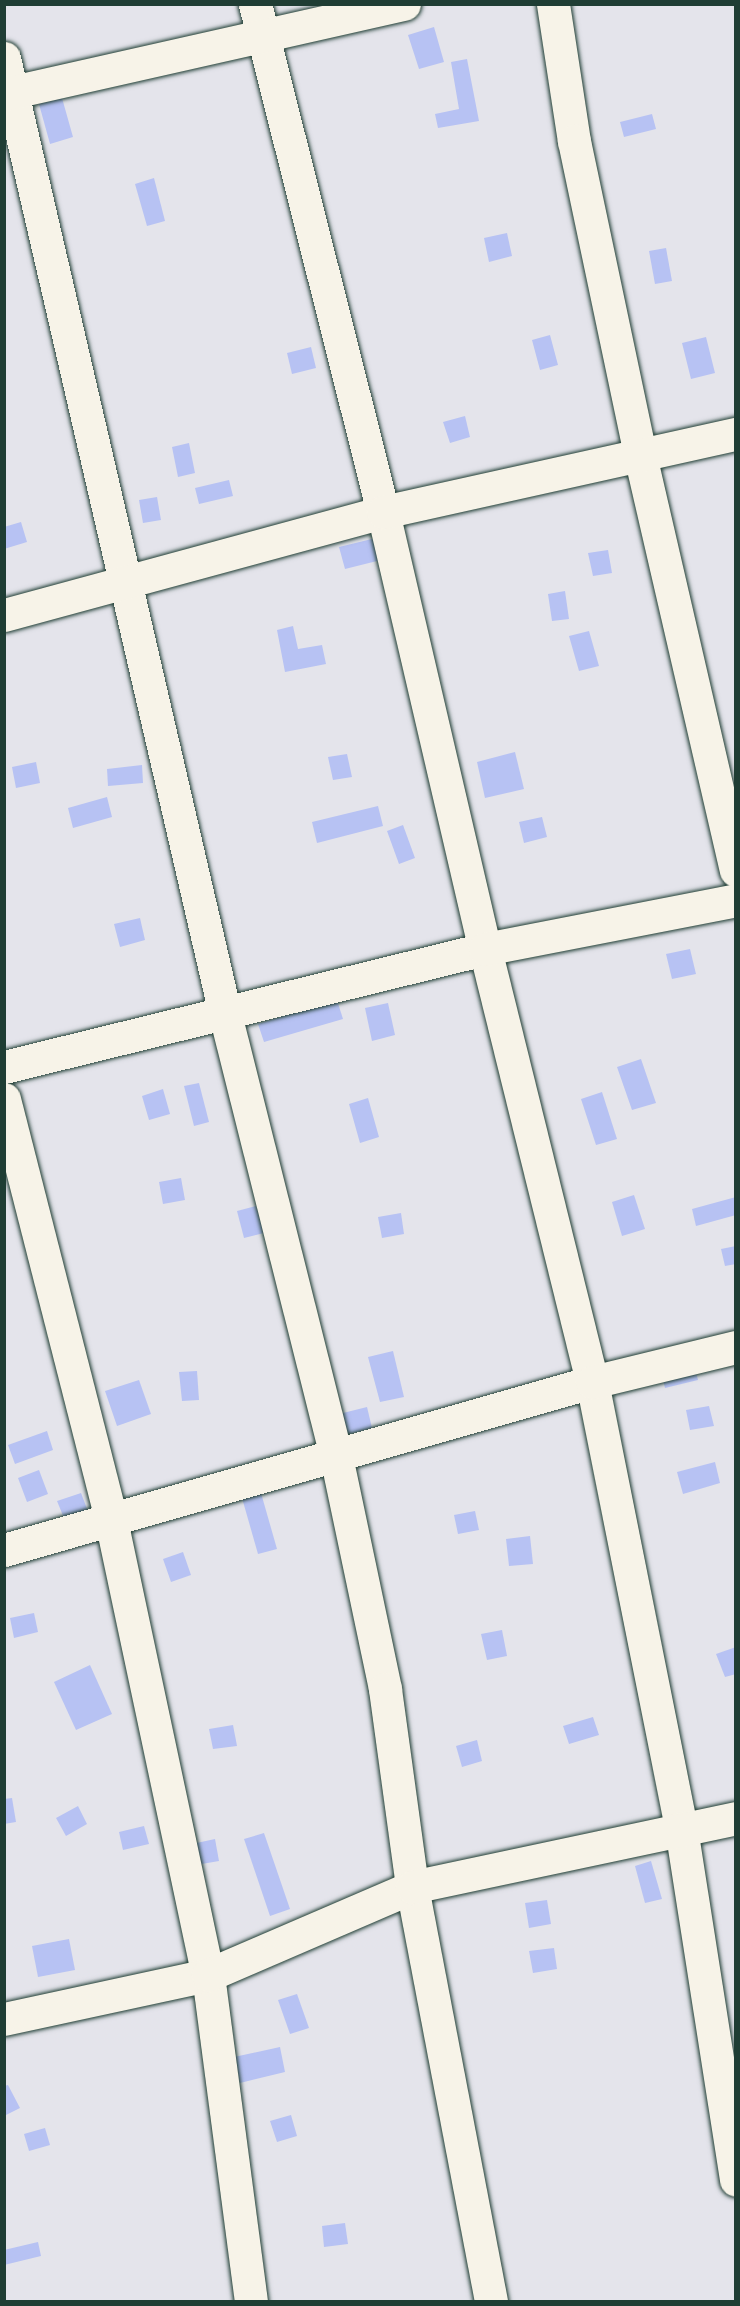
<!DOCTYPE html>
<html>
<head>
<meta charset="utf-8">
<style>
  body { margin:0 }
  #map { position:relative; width:740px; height:2306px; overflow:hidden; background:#e4e4eb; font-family:"Balsamiq Sans",sans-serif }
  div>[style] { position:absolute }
  .building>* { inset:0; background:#b7c2f3 }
  .roads { filter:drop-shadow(0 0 2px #1f3d34) drop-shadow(0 0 2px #1f3d34) }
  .minor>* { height:33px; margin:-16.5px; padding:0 16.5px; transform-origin:16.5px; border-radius:16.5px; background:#f7f3e8 }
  span { translate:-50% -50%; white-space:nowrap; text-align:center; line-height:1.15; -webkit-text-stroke:4.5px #f7f3e8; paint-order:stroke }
  .frame { position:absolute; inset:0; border:6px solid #1f3d34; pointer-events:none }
</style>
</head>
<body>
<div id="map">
  <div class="building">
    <i style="clip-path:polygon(434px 27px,444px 62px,419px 69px,408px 35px)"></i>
    <i style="clip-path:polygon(467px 59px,479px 121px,438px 128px,435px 114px,459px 109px,451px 62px)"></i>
    <i style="clip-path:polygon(62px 98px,73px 137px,50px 144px,39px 104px)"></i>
    <i style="clip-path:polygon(652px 114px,656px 129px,624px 137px,620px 122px)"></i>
    <i style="clip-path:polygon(154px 178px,165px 221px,147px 226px,135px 184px)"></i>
    <i style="clip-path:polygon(507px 233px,512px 256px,489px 262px,484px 238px)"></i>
    <i style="clip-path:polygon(666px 248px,672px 281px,655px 284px,649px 251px)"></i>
    <i style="clip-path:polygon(550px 335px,558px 365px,540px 370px,532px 340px)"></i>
    <i style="clip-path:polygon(706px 337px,715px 373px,691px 379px,682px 343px)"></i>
    <i style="clip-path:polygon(311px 347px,316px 368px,292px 374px,287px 353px)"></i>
    <i style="clip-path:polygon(465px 416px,470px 437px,450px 443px,443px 422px)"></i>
    <i style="clip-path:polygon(189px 443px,195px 473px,178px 477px,172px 447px)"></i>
    <i style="clip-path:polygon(229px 480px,233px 496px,199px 504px,195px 488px)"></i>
    <i style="clip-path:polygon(157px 497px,161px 520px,143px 523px,139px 500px)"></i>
    <i style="clip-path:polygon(21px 522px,27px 542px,4px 549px,4px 527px)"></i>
    <i style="clip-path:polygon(376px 538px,381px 560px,345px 569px,339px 547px)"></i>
    <i style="clip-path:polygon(608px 550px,612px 573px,593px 576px,588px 553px)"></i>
    <i style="clip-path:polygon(565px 591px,569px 619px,552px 621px,548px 594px)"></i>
    <i style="clip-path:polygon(293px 626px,298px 649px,322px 645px,326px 664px,285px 672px,277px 630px)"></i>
    <i style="clip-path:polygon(589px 631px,599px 666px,579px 671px,569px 636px)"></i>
    <i style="clip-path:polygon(515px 752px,524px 789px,485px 798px,477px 762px)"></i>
    <i style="clip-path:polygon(347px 754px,352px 777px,333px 780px,328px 757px)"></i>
    <i style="clip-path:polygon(36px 762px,40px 783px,16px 788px,12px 767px)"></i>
    <i style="clip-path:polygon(142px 765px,143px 783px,108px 786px,107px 769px)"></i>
    <i style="clip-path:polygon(107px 797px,112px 817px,73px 828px,68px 808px)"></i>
    <i style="clip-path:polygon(378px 806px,383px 826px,317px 843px,312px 822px)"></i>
    <i style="clip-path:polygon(542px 817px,547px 837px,524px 843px,519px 822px)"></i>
    <i style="clip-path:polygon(403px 825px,415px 858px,399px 864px,387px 831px)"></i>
    <i style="clip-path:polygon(140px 918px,145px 940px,120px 947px,114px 924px)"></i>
    <i style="clip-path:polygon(690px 949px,696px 974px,672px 979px,666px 954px)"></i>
    <i style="clip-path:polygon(337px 1000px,343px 1019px,264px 1042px,258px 1024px)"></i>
    <i style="clip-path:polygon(388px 1003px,395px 1035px,372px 1041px,365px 1008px)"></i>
    <i style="clip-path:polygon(641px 1059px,656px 1103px,632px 1110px,617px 1067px)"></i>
    <i style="clip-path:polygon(199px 1083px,209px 1122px,194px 1126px,184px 1086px)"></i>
    <i style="clip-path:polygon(163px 1089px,170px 1114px,149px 1120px,142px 1096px)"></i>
    <i style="clip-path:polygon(602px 1092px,617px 1139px,596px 1145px,581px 1099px)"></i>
    <i style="clip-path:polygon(368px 1098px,379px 1137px,360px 1143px,349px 1104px)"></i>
    <i style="clip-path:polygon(181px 1178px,185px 1200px,163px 1204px,159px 1182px)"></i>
    <i style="clip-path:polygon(634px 1195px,645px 1229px,622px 1236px,612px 1202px)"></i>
    <i style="clip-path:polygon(736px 1197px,736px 1215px,696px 1226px,692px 1209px)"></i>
    <i style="clip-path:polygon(256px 1206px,264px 1233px,244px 1238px,237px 1211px)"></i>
    <i style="clip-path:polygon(401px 1213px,404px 1234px,382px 1238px,378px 1217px)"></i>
    <i style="clip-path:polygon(736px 1246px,736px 1264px,725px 1266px,721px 1249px)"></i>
    <i style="clip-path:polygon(393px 1351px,404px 1397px,380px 1402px,368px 1357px)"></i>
    <i style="clip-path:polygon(694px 1364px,698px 1380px,665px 1388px,661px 1372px)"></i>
    <i style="clip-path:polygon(197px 1371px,199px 1400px,182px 1401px,179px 1372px)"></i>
    <i style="clip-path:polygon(139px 1380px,151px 1414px,117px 1426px,105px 1391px)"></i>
    <i style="clip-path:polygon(709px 1406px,714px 1426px,690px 1430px,686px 1410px)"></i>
    <i style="clip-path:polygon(367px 1407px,372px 1428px,344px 1435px,339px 1414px)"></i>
    <i style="clip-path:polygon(47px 1431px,53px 1450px,15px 1464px,8px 1445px)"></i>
    <i style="clip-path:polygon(715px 1462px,720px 1483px,683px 1494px,677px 1472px)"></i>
    <i style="clip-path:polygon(39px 1470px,48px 1494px,27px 1502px,18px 1478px)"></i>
    <i style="clip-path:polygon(81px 1493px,89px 1514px,66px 1523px,57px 1501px)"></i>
    <i style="clip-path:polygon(261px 1493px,277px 1549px,258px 1554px,242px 1498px)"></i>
    <i style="clip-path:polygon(475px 1511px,479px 1530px,458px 1534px,454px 1515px)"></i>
    <i style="clip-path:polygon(530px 1536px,533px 1564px,509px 1566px,506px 1539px)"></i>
    <i style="clip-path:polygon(183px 1552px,191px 1575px,171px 1582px,163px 1559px)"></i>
    <i style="clip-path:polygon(34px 1613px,38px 1632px,14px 1638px,10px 1618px)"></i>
    <i style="clip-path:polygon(502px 1630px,507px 1656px,487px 1660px,481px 1634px)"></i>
    <i style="clip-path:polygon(736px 1647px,736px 1674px,725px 1677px,716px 1654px)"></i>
    <i style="clip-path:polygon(90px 1665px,112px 1714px,76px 1730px,54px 1682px)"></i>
    <i style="clip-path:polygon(593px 1717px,599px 1735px,569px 1744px,563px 1726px)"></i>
    <i style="clip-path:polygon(233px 1725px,237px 1746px,213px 1749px,209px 1729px)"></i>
    <i style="clip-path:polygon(477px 1740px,482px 1761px,462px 1767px,456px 1746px)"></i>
    <i style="clip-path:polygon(12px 1798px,16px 1822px,4px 1824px,4px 1799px)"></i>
    <i style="clip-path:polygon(78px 1806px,87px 1824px,66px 1836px,56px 1818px)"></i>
    <i style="clip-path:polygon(144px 1826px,149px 1844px,123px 1850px,119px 1832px)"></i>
    <i style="clip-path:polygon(264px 1833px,290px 1909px,270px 1916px,244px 1839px)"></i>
    <i style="clip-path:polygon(215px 1839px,219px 1861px,196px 1865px,192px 1844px)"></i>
    <i style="clip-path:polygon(651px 1861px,662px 1899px,645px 1903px,635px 1866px)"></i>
    <i style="clip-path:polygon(547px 1900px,551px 1924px,529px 1928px,525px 1903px)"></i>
    <i style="clip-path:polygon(69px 1939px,75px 1970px,38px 1977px,32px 1946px)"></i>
    <i style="clip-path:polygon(554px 1948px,557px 1969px,533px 1973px,529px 1951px)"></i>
    <i style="clip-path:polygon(297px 1994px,309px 2028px,290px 2034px,278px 2000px)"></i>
    <i style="clip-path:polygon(280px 2047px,285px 2072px,240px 2083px,234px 2057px)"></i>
    <i style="clip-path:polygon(8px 2085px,20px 2108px,4px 2116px,4px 2086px)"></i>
    <i style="clip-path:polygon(291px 2115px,297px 2136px,277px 2142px,270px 2121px)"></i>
    <i style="clip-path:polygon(45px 2128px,50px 2145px,29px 2151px,24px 2134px)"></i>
    <i style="clip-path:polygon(345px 2223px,348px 2244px,324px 2247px,322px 2226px)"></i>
    <i style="clip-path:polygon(38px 2242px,41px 2256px,4px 2265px,4px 2250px)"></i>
  </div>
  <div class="roads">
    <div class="minor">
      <i style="left:255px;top:4px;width:524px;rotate:75.86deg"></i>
      <i style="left:383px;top:512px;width:449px;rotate:76.9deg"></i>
      <i style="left:485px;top:949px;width:446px;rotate:76.1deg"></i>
      <i style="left:592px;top:1382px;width:455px;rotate:78.7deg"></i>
      <i style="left:681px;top:1828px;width:356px;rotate:81.1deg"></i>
      <i style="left:553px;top:4px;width:139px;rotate:81.3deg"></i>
      <i style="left:574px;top:141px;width:321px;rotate:78.1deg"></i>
      <i style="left:640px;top:455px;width:426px;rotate:77deg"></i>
      <i style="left:4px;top:58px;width:981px;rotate:76.98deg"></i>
      <i style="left:225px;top:1014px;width:456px;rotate:75.9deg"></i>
      <i style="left:336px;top:1456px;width:238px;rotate:78.1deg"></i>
      <i style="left:385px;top:1689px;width:200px;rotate:82.2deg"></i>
      <i style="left:412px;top:1887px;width:422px;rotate:79.2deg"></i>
      <i style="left:4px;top:94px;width:410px;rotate:-12.7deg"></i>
      <i style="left:4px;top:615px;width:393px;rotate:-15.2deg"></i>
      <i style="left:383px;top:512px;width:362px;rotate:-12.5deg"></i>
      <i style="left:4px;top:1067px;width:495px;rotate:-13.8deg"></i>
      <i style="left:485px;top:949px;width:256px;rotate:-11deg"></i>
      <i style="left:4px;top:1099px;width:434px;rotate:75.7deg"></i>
      <i style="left:111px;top:1520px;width:465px;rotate:78deg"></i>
      <i style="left:208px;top:1975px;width:330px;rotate:82.5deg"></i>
      <i style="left:4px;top:1550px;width:612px;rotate:-15.95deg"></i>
      <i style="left:592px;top:1382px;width:148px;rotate:-13.7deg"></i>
      <i style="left:4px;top:2019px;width:209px;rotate:-12.2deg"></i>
      <i style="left:208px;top:1975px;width:222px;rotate:-23.3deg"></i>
      <i style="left:412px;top:1887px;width:331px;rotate:-12deg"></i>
    </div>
  </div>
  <div class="frame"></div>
</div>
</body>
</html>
